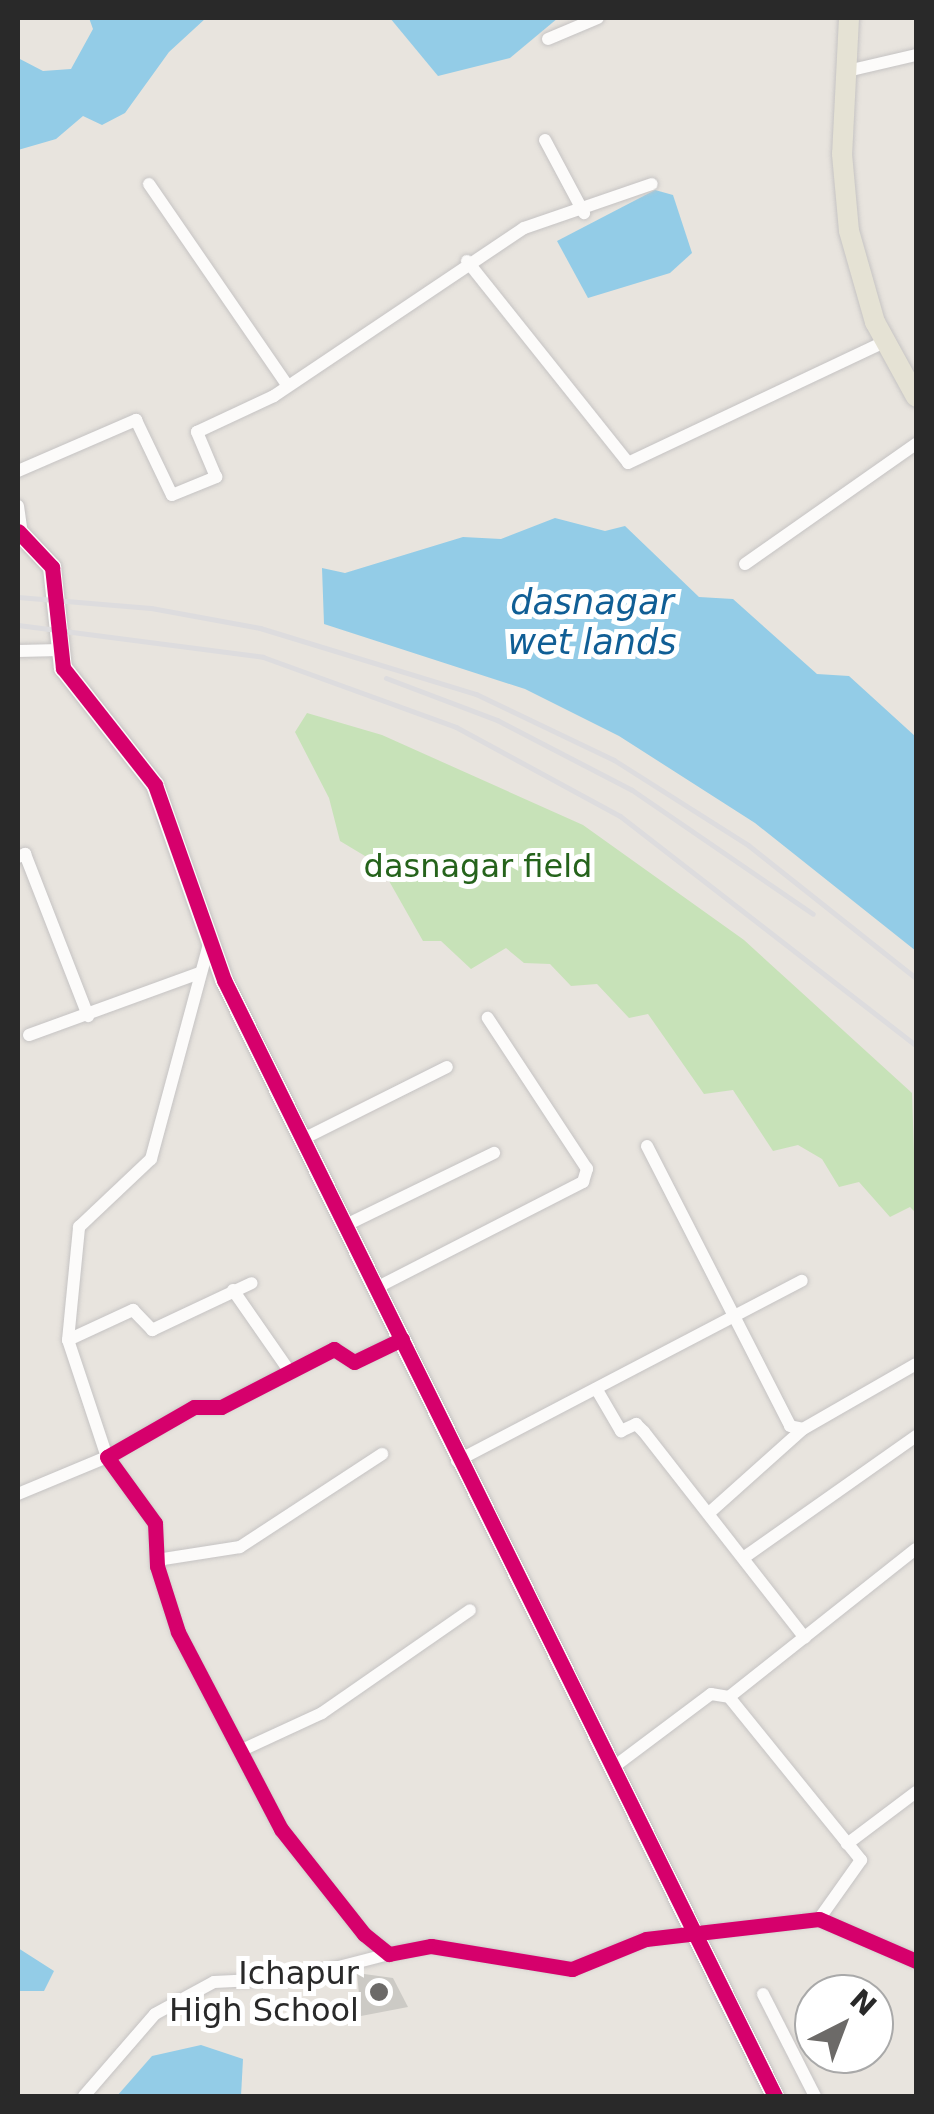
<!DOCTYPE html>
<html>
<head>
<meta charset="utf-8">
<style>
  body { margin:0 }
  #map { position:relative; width:934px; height:2114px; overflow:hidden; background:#e8e4de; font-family:"DejaVu Sans",sans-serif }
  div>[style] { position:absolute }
  .green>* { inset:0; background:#c7e2b8 }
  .water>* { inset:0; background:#93cce7 }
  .building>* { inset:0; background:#cccac5 }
  .roads { filter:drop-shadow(0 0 2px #c5c3c3) drop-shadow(0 0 2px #c5c3c3) }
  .street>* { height:12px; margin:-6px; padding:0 6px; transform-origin:6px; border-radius:6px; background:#fcfbfa }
  .secondary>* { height:18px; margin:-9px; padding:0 9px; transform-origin:9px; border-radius:9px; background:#fcfbfa }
  .primary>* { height:20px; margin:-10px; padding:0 10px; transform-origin:10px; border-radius:10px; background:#e5e2d4 }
  .rail>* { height:5px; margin:-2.5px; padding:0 2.5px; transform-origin:2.5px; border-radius:2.5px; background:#dddcde }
  .cycleway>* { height:15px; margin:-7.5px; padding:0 7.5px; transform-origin:7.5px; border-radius:7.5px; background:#d6006c }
  .dots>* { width:28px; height:28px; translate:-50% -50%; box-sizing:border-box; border:5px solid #fff; border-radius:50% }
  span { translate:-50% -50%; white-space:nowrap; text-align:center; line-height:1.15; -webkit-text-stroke:10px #fff; paint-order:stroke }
  .park-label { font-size:32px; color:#25631b }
  .poi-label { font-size:32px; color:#292929 }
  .right { translate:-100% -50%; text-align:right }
  .water-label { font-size:35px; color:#105e95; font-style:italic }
  .frame { position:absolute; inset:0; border:20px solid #292929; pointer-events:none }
  .north { position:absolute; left:794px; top:1974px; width:100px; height:100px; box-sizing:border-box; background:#fff; border:2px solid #a9a9a9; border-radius:50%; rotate:42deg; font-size:28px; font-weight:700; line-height:40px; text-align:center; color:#292929 }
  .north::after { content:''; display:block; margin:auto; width:35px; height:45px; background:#6c6a68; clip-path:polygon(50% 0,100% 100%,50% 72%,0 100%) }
</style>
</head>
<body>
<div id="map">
  <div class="green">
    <i style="clip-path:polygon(307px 713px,382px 735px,583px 825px,744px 940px,912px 1093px,916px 1213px,910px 1207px,890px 1217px,859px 1182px,839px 1187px,822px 1159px,798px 1145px,773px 1151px,733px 1090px,704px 1094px,648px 1014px,629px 1018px,597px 984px,571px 986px,550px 964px,524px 963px,506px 948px,471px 969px,441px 941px,423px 941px,380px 865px,340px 841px,329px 798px,295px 732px)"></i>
  </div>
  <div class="water">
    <i style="clip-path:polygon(89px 18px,206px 18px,169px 52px,125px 113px,102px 125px,83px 116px,56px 139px,18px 150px,18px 58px,43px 71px,71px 69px,93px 29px)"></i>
    <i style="clip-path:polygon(390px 18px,558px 18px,510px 58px,438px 76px)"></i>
    <i style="clip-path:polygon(655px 190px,673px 195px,692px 253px,670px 273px,588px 298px,557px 241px)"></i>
    <i style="clip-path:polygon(555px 518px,605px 531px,625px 526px,699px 597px,733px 599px,817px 674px,849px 676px,916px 737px,916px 951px,755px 823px,619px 736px,525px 689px,324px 624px,322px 568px,345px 573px,463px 537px,501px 539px)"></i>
    <i style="clip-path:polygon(18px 1948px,54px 1971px,44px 1991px,19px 1991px,18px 2002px)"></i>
    <i style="clip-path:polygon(201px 2045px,243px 2059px,241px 2096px,117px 2096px,152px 2056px)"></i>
  </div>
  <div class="building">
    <i style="clip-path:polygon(357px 1973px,393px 1978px,408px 2007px,361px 2016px)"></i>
  </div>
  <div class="roads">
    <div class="street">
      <i style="left:548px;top:39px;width:54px;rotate:-22.8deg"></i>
      <i style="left:843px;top:72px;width:75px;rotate:-13.1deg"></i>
      <i style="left:545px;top:140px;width:83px;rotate:61.9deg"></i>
      <i style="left:149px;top:184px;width:242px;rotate:55.5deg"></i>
      <i style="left:467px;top:261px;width:258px;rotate:51.4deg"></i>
      <i style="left:628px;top:463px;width:285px;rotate:-25.3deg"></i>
      <i style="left:18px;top:471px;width:129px;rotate:-23.4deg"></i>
      <i style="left:136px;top:420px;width:83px;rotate:64.4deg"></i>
      <i style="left:172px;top:495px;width:48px;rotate:-22.2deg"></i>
      <i style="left:216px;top:477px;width:49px;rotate:-112.9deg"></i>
      <i style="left:197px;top:432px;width:85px;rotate:-25.1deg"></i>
      <i style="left:274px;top:396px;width:301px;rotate:-33.9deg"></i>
      <i style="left:524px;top:228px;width:135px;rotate:-19deg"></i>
      <i style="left:18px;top:506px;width:30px;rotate:82deg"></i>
      <i style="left:745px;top:564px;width:209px;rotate:-35.1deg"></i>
      <i style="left:18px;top:651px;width:42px;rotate:-1.4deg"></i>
      <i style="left:18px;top:857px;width:8px;rotate:-23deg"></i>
      <i style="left:25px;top:854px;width:174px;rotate:68.7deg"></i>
      <i style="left:29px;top:1035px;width:181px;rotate:-20deg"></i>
      <i style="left:301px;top:1140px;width:163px;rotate:-26.6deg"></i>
      <i style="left:647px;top:1146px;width:314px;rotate:62.9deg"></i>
      <i style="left:790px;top:1426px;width:13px;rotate:13deg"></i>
      <i style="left:344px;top:1226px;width:167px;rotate:-26deg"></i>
      <i style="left:374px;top:1289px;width:235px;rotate:-27.1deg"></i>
      <i style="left:583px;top:1182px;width:14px;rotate:-73deg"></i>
      <i style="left:587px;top:1169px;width:181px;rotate:-123.3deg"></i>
      <i style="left:233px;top:1290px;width:100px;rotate:55.2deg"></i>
      <i style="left:402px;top:1339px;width:53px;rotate:154.4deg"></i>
      <i style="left:354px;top:1362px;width:24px;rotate:-147deg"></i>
      <i style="left:334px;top:1349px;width:127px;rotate:152.8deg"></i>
      <i style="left:221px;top:1407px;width:27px;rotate:180deg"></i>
      <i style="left:194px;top:1407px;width:100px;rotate:150.1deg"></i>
      <i style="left:107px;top:1457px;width:82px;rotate:54deg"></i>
      <i style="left:155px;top:1523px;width:43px;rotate:87.3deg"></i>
      <i style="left:157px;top:1566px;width:69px;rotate:72.3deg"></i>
      <i style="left:178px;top:1632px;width:222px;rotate:62.4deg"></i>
      <i style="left:281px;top:1829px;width:134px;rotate:51.7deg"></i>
      <i style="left:364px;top:1934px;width:32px;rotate:39deg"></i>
      <i style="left:389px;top:1954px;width:43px;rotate:-10.8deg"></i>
      <i style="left:431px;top:1946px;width:143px;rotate:9.3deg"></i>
      <i style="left:572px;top:1969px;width:80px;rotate:-22.1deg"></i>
      <i style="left:646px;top:1939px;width:174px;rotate:-6.6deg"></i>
      <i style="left:819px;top:1919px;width:106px;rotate:23.4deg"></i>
      <i style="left:68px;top:1340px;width:72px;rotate:-24.8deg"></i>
      <i style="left:133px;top:1310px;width:28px;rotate:46deg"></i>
      <i style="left:152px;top:1330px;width:110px;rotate:-25.2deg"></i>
      <i style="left:597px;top:1390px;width:48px;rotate:59.7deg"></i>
      <i style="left:621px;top:1431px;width:17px;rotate:-25deg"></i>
      <i style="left:636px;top:1424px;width:11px;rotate:45deg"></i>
      <i style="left:644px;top:1432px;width:261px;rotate:52deg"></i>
      <i style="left:457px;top:1461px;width:389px;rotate:-27.6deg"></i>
      <i style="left:18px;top:1494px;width:96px;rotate:-22.6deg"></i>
      <i style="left:107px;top:1457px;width:123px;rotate:-108.4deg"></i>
      <i style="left:68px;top:1340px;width:114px;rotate:-84.4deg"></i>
      <i style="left:79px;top:1227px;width:99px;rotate:-43.4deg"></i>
      <i style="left:151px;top:1159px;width:226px;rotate:-74.9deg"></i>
      <i style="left:709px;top:1513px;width:126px;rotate:-41.8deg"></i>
      <i style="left:803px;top:1429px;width:130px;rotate:-29.9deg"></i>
      <i style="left:746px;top:1556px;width:208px;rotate:-35.2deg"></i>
      <i style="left:157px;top:1560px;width:84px;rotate:-8.9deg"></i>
      <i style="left:240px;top:1547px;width:170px;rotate:-33.2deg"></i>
      <i style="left:729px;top:1697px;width:238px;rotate:-38.4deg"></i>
      <i style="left:242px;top:1750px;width:88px;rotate:-24.8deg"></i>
      <i style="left:322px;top:1713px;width:180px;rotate:-34.8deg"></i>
      <i style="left:611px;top:1769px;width:125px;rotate:-36.9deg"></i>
      <i style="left:711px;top:1694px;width:18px;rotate:9deg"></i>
      <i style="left:729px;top:1697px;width:210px;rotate:51deg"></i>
      <i style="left:861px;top:1860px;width:72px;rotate:125.4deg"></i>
      <i style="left:847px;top:1844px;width:86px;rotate:-37deg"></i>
      <i style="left:763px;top:1994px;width:114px;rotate:63deg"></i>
      <i style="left:84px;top:2096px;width:108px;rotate:-49.1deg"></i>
      <i style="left:155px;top:2014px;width:67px;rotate:-28.5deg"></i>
      <i style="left:214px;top:1982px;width:82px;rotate:-2.8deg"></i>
      <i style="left:296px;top:1978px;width:96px;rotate:-14.5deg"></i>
    </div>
    <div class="secondary">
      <i style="left:18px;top:531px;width:50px;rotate:46.6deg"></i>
      <i style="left:52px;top:567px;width:102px;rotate:83.8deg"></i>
      <i style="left:63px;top:668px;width:149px;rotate:51.8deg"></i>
      <i style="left:155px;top:785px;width:207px;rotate:70.5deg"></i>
      <i style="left:224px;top:980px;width:1245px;rotate:63.72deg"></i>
    </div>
    <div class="primary">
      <i style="left:849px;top:18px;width:136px;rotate:92.9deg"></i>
      <i style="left:842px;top:154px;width:77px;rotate:84.8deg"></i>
      <i style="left:849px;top:231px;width:95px;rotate:74.1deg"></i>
      <i style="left:875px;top:322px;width:85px;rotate:61.3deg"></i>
    </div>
  </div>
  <div class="rail">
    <i style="left:18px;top:597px;width:133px;rotate:4.7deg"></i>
    <i style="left:151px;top:608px;width:111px;rotate:10.4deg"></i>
    <i style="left:260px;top:628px;width:226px;rotate:17deg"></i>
    <i style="left:476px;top:694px;width:153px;rotate:25.6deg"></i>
    <i style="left:614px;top:760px;width:159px;rotate:32.4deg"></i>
    <i style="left:748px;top:845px;width:214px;rotate:38.4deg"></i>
    <i style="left:18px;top:625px;width:247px;rotate:7.4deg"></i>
    <i style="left:263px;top:657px;width:205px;rotate:19.9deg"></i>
    <i style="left:456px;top:727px;width:187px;rotate:28.5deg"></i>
    <i style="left:620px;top:816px;width:375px;rotate:37.8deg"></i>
    <i style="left:386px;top:678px;width:119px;rotate:20.7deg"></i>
    <i style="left:497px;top:720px;width:152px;rotate:27.4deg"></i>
    <i style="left:632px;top:790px;width:219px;rotate:34.4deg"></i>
  </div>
  <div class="cycleway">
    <i style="left:18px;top:531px;width:50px;rotate:46.6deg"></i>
    <i style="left:52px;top:567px;width:102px;rotate:83.8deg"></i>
    <i style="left:63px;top:668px;width:149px;rotate:51.8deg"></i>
    <i style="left:155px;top:785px;width:207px;rotate:70.5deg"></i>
    <i style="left:224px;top:980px;width:1245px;rotate:63.72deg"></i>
    <i style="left:402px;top:1339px;width:53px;rotate:154.4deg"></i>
    <i style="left:354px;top:1362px;width:24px;rotate:-147deg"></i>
    <i style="left:334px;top:1349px;width:127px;rotate:152.8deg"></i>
    <i style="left:221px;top:1407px;width:27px;rotate:180deg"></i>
    <i style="left:194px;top:1407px;width:100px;rotate:150.1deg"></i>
    <i style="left:107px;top:1457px;width:82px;rotate:54deg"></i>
    <i style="left:155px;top:1523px;width:43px;rotate:87.3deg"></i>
    <i style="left:157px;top:1566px;width:69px;rotate:72.3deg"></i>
    <i style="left:178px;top:1632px;width:222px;rotate:62.4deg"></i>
    <i style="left:281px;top:1829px;width:134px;rotate:51.7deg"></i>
    <i style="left:364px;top:1934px;width:32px;rotate:39deg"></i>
    <i style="left:389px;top:1954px;width:43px;rotate:-10.8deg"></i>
    <i style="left:431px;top:1946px;width:143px;rotate:9.3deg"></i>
    <i style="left:572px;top:1969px;width:80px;rotate:-22.1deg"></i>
    <i style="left:646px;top:1939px;width:174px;rotate:-6.6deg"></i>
    <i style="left:819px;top:1919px;width:106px;rotate:23.4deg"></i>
  </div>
  <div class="dots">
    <i style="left:379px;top:1992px;background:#6c6a68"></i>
  </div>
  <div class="park-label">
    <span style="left:478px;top:866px">dasnagar field</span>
  </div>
  <div class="poi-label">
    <span class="right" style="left:359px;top:1992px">Ichapur<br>High School</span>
  </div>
  <div class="water-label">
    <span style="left:592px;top:622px">dasnagar<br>wet lands</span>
  </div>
  <div class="frame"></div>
  <div class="north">N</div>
</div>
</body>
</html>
